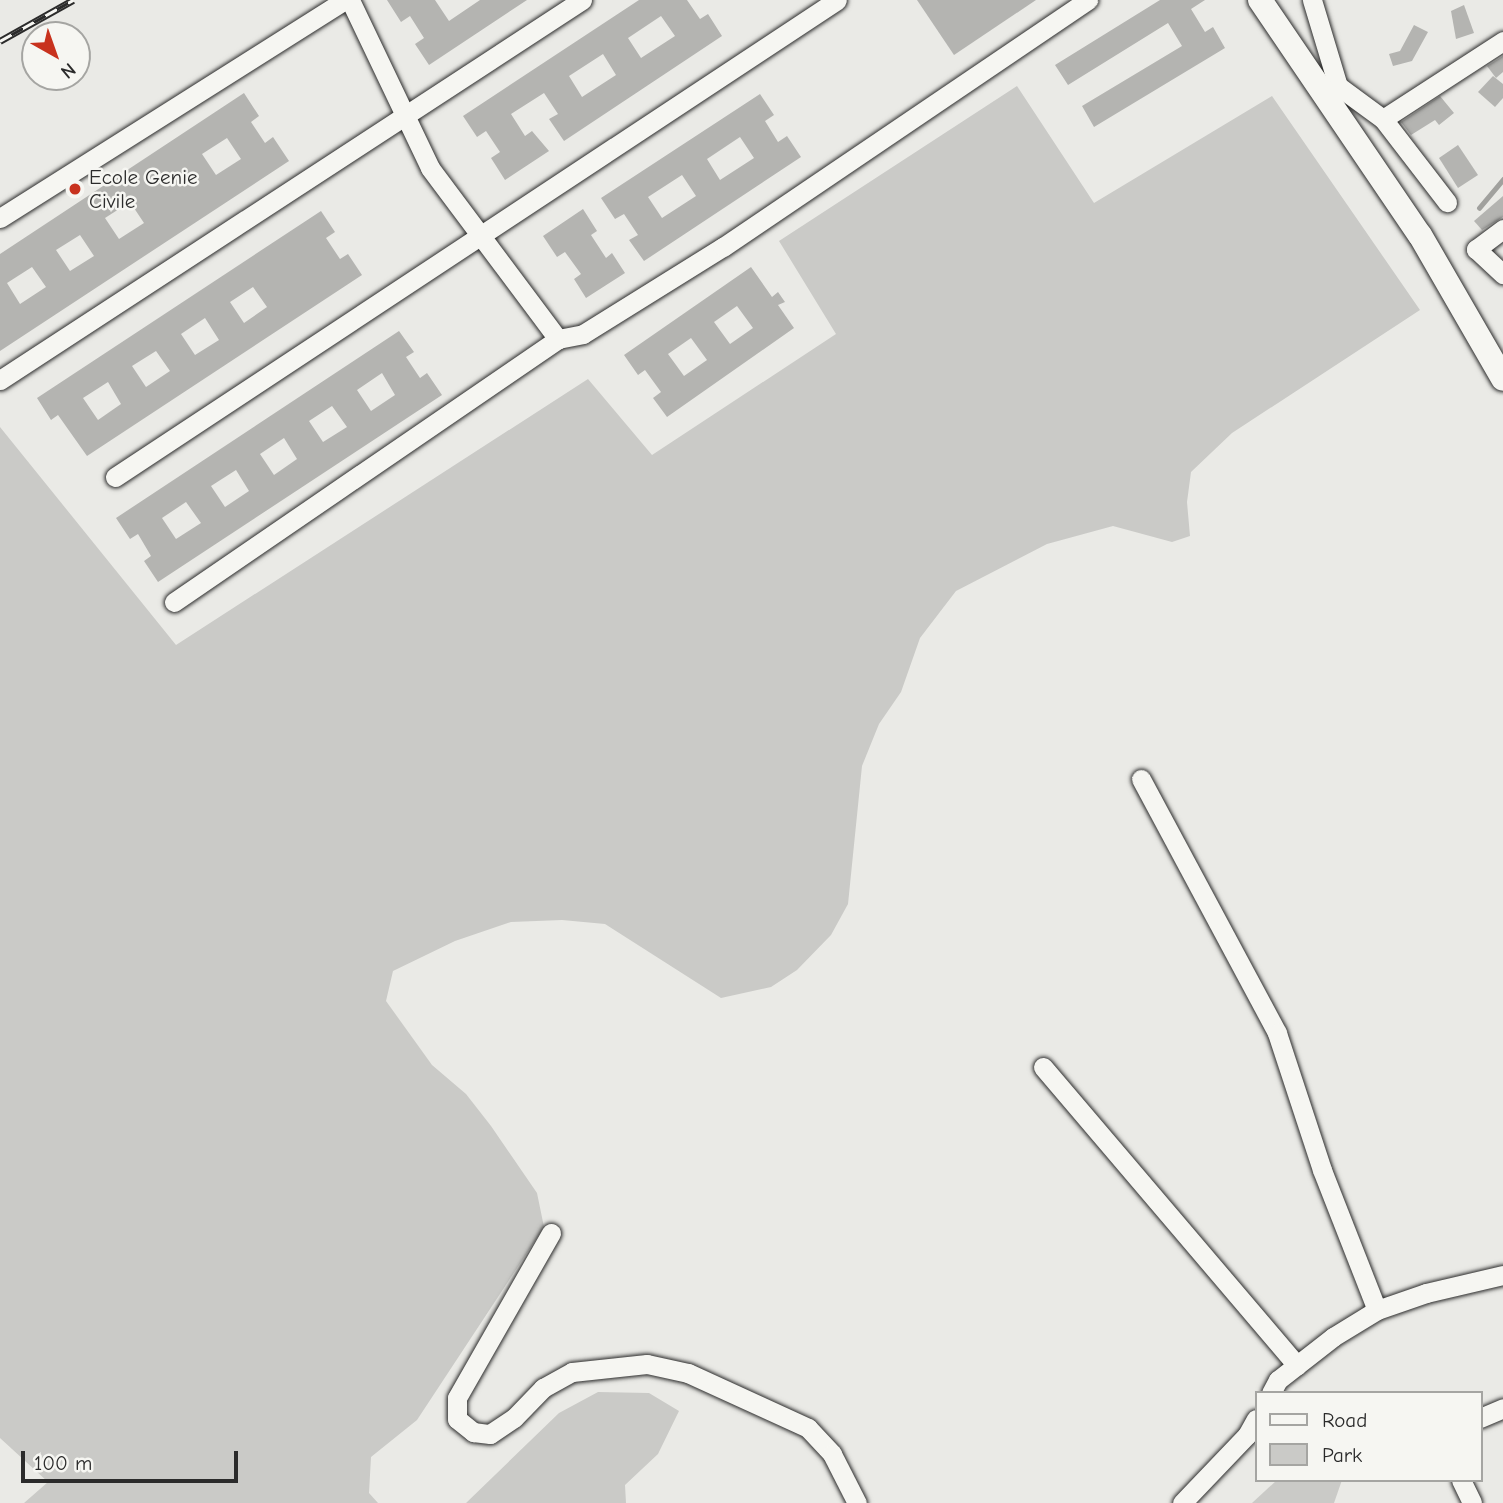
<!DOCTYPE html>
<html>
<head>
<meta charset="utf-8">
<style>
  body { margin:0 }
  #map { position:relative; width:1503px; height:1503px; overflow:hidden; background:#eaeae6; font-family:"Comic Neue",sans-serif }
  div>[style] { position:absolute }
  .green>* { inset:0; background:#cacac7 }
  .stream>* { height:4.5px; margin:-2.25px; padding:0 2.25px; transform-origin:2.25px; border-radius:2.25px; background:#a1a19e }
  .building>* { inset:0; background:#b4b4b1 }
  .roads { filter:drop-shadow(0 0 2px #2b2b2b) drop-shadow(0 0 2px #2b2b2b) }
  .minor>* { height:19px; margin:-9.5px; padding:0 9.5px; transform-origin:9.5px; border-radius:9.5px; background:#f6f6f2 }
  .major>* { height:24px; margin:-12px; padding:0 12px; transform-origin:12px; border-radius:12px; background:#f6f6f2 }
  .rail>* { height:7px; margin-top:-3.5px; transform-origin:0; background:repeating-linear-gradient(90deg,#f6f6f2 0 13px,#2b2b2b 0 26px); box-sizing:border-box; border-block:2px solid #2b2b2b }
  .dots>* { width:19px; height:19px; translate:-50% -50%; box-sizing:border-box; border:4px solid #f6f6f2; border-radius:50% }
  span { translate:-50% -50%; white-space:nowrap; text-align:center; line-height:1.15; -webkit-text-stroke:5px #f6f6f2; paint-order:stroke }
  .poi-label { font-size:21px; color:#2b2b2b }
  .left { translate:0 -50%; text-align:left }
  .legend { position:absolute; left:1255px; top:1391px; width:228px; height:91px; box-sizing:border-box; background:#f6f6f2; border:2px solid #a5a5a2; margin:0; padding:9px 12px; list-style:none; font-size:21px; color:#2b2b2b }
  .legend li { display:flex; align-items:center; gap:14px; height:35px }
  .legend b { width:35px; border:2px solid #a5a5a2 }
  .north { position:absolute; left:21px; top:21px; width:70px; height:70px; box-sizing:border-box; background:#f6f6f2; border:2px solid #a5a5a2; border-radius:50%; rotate:140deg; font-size:19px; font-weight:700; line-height:28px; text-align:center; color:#2b2b2b }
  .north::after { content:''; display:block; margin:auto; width:24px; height:32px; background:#c8321e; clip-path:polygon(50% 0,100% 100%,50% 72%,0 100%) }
  .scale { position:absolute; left:21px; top:1451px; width:217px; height:32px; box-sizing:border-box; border:4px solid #2b2b2b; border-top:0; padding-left:9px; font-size:21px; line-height:24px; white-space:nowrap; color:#2b2b2b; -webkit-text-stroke:5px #f6f6f2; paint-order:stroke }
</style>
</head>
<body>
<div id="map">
  <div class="green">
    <i style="clip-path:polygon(1017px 86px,1094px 203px,1272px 96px,1420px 310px,1232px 433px,1191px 472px,1187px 502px,1190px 536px,1172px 542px,1113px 526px,1047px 544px,956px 591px,920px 638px,901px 692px,879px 724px,862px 766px,848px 904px,831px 935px,797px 970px,771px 987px,721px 998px,605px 924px,562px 920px,511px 922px,455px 941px,393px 971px,386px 1001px,432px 1065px,466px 1094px,491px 1126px,537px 1193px,544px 1227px,417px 1420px,371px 1457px,369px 1493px,378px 1503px,24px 1503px,48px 1482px,0 1438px,0 427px,176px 645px,588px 379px,652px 455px,836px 334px,779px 241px)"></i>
    <i style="clip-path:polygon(598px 1392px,649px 1393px,679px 1411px,658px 1454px,625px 1485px,626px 1503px,466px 1503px,559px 1413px)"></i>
    <i style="clip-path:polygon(1277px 1480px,1342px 1480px,1334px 1503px,1252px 1503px)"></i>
  </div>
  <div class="stream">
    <i style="left:1479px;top:208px;width:38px;rotate:-50deg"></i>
  </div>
  <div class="building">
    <i style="clip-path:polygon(387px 0,435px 0,449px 21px,480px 0,527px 0,429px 65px,415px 44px,424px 38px,410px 16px,401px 22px)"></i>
    <i style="clip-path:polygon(evenodd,639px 0,687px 0,700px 19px,708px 14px,722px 36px,564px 141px,549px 119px,558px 114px,544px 93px,511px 114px,525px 136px,532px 131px,549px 151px,505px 180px,491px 158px,500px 152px,486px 131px,477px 137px,463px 116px,639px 0,661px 16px,675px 36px,641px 58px,628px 38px,661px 16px,639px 0,603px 54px,616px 75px,582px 97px,569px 76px,603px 54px)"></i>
    <i style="clip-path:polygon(917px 0,1036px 0,954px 55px)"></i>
    <i style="clip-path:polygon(1160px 0,1205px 0,1191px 9px,1205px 32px,1213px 27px,1225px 48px,1094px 127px,1082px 106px,1182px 46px,1168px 23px,1068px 85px,1055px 65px)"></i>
    <i style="clip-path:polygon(1464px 5px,1474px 33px,1456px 39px,1451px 11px)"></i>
    <i style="clip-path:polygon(1414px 25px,1428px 32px,1412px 61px,1393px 66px,1389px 54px,1400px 51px)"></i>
    <i style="clip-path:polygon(1503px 56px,1503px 72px,1496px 78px,1487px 66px)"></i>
    <i style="clip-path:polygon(1493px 76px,1503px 84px,1503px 98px,1495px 107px,1478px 92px)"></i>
    <i style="clip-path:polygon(evenodd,244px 93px,259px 116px,251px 122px,265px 143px,273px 137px,289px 161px,0 351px,0 254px,244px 93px,227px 138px,241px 159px,216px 175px,202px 154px,227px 138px,244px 93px,130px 202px,144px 223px,119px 239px,105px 218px,130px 202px,244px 93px,80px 235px,94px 256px,70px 271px,56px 250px,80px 235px,244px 93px,32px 267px,46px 287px,20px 304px,7px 283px,32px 267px)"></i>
    <i style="clip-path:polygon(evenodd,760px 94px,774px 115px,765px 121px,778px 142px,787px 136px,801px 157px,644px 261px,629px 240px,638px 235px,624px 214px,615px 219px,601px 198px,760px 94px,740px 137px,754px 158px,720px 180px,707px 159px,740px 137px,760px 94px,682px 175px,696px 196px,662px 218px,648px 197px,682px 175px)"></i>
    <i style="clip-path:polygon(1440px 96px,1454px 113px,1439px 125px,1435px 120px,1411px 135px,1401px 122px)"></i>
    <i style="clip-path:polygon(1458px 145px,1478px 175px,1458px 188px,1439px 158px)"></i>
    <i style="clip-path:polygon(1503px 196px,1503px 217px,1482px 230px,1474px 221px)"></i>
    <i style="clip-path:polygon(583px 209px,597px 231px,591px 235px,606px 258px,612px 253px,625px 273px,586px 298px,574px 279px,581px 274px,565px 252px,557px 257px,543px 236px)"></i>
    <i style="clip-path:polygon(evenodd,321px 211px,335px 232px,326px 238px,340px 259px,348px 254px,362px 275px,87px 456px,58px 415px,51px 420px,37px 398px,321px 211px,253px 287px,267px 307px,244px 323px,230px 302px,253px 287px,321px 211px,205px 318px,219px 340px,195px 355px,181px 334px,205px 318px,321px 211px,156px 351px,170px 371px,146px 387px,132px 366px,156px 351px,321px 211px,108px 382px,121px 404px,98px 420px,83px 398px,108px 382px)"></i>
    <i style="clip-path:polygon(evenodd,751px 267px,772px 297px,778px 292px,785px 302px,778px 305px,794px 328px,667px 417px,653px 398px,661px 392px,645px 370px,638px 375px,624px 355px,751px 267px,737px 306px,753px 328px,730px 344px,714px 322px,737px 306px,751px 267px,691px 338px,707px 360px,684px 376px,668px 354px,691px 338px)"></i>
    <i style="clip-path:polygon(evenodd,399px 331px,414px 352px,406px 357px,420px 378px,427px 373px,442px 395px,158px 582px,144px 561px,151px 556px,138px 534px,130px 539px,116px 518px,399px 331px,382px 373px,395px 395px,371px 411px,357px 390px,382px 373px,399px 331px,332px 406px,347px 427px,323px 442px,309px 421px,332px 406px,399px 331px,284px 438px,297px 459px,274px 475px,260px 454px,284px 438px,399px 331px,236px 470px,249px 491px,225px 507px,211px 486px,236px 470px,399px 331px,186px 502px,201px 523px,176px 539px,162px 518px,186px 502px)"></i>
  </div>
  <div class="roads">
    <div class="minor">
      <i style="left:350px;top:0;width:186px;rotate:64.5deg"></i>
      <i style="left:430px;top:168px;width:214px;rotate:53.2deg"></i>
      <i style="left:558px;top:339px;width:25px;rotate:-11deg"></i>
      <i style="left:583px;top:334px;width:165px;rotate:-31.9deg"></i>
      <i style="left:723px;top:247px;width:441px;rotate:-34.1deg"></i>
      <i style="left:1312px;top:0;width:90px;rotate:73.2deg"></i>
      <i style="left:1338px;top:86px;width:56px;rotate:36.3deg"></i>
      <i style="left:1383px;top:119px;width:143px;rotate:-33deg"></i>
      <i style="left:1383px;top:119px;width:105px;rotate:52.4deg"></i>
      <i style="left:0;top:218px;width:408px;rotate:-32.3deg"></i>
      <i style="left:1503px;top:229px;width:34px;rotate:143deg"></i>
      <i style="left:1476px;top:249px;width:37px;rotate:43deg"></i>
      <i style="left:0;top:380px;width:695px;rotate:-33.14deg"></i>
      <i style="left:115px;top:477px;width:865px;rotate:-33.45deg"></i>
      <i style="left:174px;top:602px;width:465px;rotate:-34.4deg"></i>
      <i style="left:1141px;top:779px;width:288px;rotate:61.8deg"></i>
      <i style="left:1277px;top:1033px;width:144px;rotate:71.8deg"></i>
      <i style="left:1322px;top:1170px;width:150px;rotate:68.6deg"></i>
      <i style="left:1043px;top:1067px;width:392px;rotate:49.6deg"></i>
      <i style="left:551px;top:1233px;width:190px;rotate:119.7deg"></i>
      <i style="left:457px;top:1398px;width:21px;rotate:90deg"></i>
      <i style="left:457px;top:1419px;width:21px;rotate:39deg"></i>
      <i style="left:473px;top:1432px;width:17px;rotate:7deg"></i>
      <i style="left:490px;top:1434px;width:29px;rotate:-34deg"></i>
      <i style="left:514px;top:1418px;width:42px;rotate:-46deg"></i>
      <i style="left:543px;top:1388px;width:33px;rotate:-29deg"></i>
      <i style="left:572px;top:1372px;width:75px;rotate:-6.1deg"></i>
      <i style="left:647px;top:1364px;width:42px;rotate:12.4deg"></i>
      <i style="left:688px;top:1373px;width:132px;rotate:24.6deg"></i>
      <i style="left:808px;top:1428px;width:35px;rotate:47deg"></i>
      <i style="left:832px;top:1454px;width:55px;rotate:63deg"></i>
      <i style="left:1271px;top:1393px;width:15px;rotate:-62deg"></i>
      <i style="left:1278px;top:1380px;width:70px;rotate:-38deg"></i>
      <i style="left:1333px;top:1337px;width:52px;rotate:-31.5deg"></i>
      <i style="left:1377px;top:1310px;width:52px;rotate:-19.1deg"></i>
      <i style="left:1426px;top:1293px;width:79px;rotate:-13.2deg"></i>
      <i style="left:1480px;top:1418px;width:25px;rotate:-23deg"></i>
      <i style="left:1461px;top:1480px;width:25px;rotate:64deg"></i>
      <i style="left:1182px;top:1503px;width:94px;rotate:-46.3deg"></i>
      <i style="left:1247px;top:1435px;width:18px;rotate:-61deg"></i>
    </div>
    <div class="major">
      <i style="left:1260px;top:0;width:284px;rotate:55.8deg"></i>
      <i style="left:1420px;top:235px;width:166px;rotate:60deg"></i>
    </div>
  </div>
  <div class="rail">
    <i style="left:0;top:41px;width:84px;rotate:-29.3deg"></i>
  </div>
  <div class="dots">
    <i style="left:75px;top:189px;background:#c8321e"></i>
  </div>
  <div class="poi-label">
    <span class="left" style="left:89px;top:189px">Ecole Genie<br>Civile</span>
  </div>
  <ul class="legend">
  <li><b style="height:9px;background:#f6f6f2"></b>Road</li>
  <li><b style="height:19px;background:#cacac7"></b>Park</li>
  </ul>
  <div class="north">N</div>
  <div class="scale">100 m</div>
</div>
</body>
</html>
